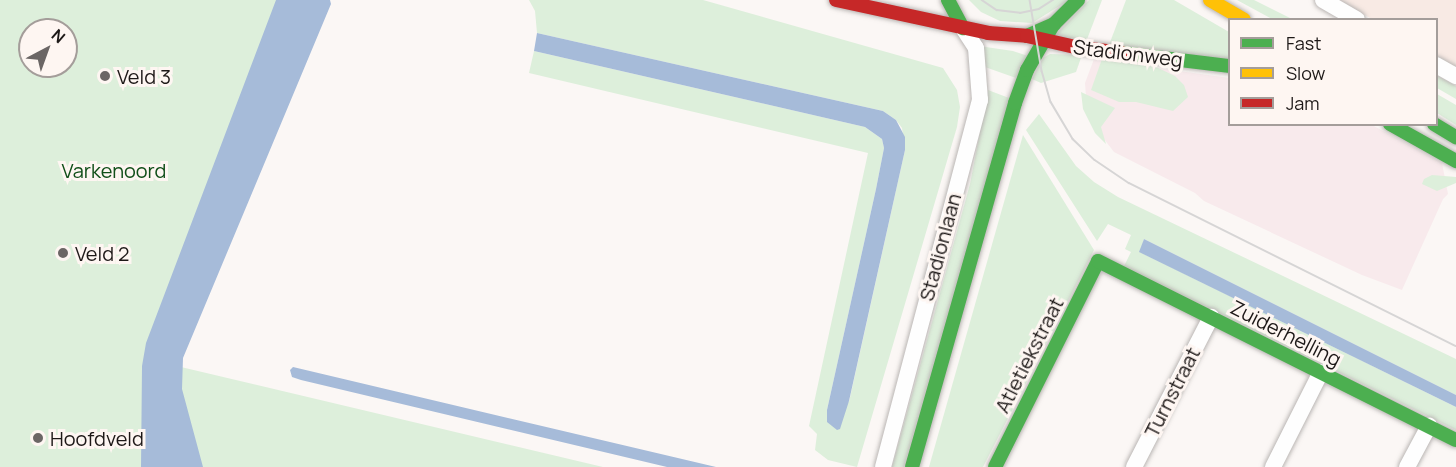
<!DOCTYPE html>
<html>
<head>
<meta charset="utf-8">
<style>
  body { margin:0 }
  #map { position:relative; width:1456px; height:467px; overflow:hidden; background:#fbf7f5; font-family:Manrope,sans-serif }
  div>[style] { position:absolute }
  .commercial>* { inset:0; background:#f8eaec }
  .built>* { inset:0; background:#f8eae4 }
  .green>* { inset:0; background:#ddefdb }
  .water>* { inset:0; background:#a6bbd9 }
  .roads { filter:drop-shadow(0 0 2px #bab6b4) drop-shadow(0 0 2px #bab6b4) }
  .street>* { height:16px; margin:-8px; padding:0 8px; transform-origin:8px; border-radius:8px; background:#fefefe }
  .fast>* { height:14px; margin:-7px; padding:0 7px; transform-origin:7px; border-radius:7px; background:#4caf50 }
  .slow>* { height:14px; margin:-7px; padding:0 7px; transform-origin:7px; border-radius:7px; background:#ffc107 }
  .jam>* { height:14px; margin:-7px; padding:0 7px; transform-origin:7px; border-radius:7px; background:#c62828 }
  .tram>* { height:1.5px; margin:-0.75px; padding:0 0.75px; transform-origin:0.75px; border-radius:0.75px; background:#d6d5d5 }
  .dots>* { width:16px; height:16px; translate:-50% -50%; box-sizing:border-box; border:3px solid #fef6f2; border-radius:50% }
  span { translate:-50% -50%; white-space:nowrap; text-align:center; line-height:1.15; -webkit-text-stroke:6px #fef6f2; paint-order:stroke }
  .street-label { font-size:20px; color:#1d1817 }
  .poi-label { font-size:20px; color:#1d1817 }
  .left { translate:0 -50%; text-align:left }
  .park-label { font-size:20px; color:#114f19 }
  .legend { position:absolute; left:1228px; top:18px; width:210px; height:108px; box-sizing:border-box; background:#fef6f2; border:2px solid #a49d9a; margin:0; padding:8px 10px; list-style:none; font-size:18px; color:#1d1817 }
  .legend li { display:flex; align-items:center; gap:12px; height:30px }
  .legend b { width:30px; border:2px solid #a49d9a }
  .north { position:absolute; left:18px; top:18px; width:60px; height:60px; box-sizing:border-box; background:#fef6f2; border:2px solid #a49d9a; border-radius:50%; rotate:41deg; font-size:16px; font-weight:700; line-height:24px; text-align:center; color:#1d1817 }
  .north::after { content:''; display:block; margin:auto; width:21px; height:27px; background:#6b6665; clip-path:polygon(50% 0,100% 100%,50% 72%,0 100%) }
</style>
</head>
<body>
<div id="map">
  <div class="commercial">
    <i style="clip-path:polygon(1094px 59px,1229px 78px,1230px 124px,1372px 125px,1442px 163px,1448px 194px,1443px 199px,1402px 290px,1362px 275px,1204px 201px,1195px 193px,1114px 152px,1094px 126px,1087px 111px,1085px 83px)"></i>
  </div>
  <div class="built">
    <i style="clip-path:polygon(1337px 0,1456px 0,1456px 67px,1437px 56px,1436px 20px,1372px 19px)"></i>
  </div>
  <div class="green">
    <i style="clip-path:polygon(evenodd,0 0,300px 0,164px 363px,603px 467px,0 467px,0 0,30px 30px,66px 30px,66px 66px,30px 66px,30px 30px)"></i>
    <i style="clip-path:polygon(529px 0,703px 0,943px 68px,957px 90px,960px 107px,957px 127px,857px 467px,828px 460px,815px 450px,817px 434px,809px 426px,868px 153px,529px 73px,534px 51px,865px 127px,882px 139px,884px 148px,876px 189px,827px 410px,849px 402px,905px 150px,902px 128px,896px 120px,883px 111px,537px 33px,535px 11px)"></i>
    <i style="clip-path:polygon(969px 0,1069px 0,1032px 23px,1000px 21px,981px 12px)"></i>
    <i style="clip-path:polygon(1089px 0,1102px 0,1086px 42px,1054px 37px)"></i>
    <i style="clip-path:polygon(1126px 0,1174px 0,1229px 32px,1229px 59px,1109px 45px)"></i>
    <i style="clip-path:polygon(1237px 0,1254px 0,1292px 19px,1272px 19px)"></i>
    <i style="clip-path:polygon(979px 46px,1013px 51px,1028px 56px,1016px 78px,985px 67px)"></i>
    <i style="clip-path:polygon(1050px 54px,1082px 55px,1076px 72px,1041px 83px,1032px 79px,1043px 58px)"></i>
    <i style="clip-path:polygon(1103px 56px,1156px 67px,1175px 76px,1184px 85px,1188px 97px,1173px 111px,1136px 102px,1119px 102px,1091px 90px)"></i>
    <i style="clip-path:polygon(1436px 75px,1456px 86px,1456px 99px,1437px 88px)"></i>
    <i style="clip-path:polygon(988px 90px,1009px 98px,904px 467px,892px 467px,970px 184px)"></i>
    <i style="clip-path:polygon(1081px 92px,1115px 108px,1101px 127px,1106px 144px,1095px 133px,1083px 109px)"></i>
    <i style="clip-path:polygon(1437px 94px,1456px 105px,1456px 125px,1437px 113px)"></i>
    <i style="clip-path:polygon(1039px 114px,1076px 166px,1094px 182px,1118px 197px,1456px 359px,1456px 395px,1144px 239px,1140px 252px,1456px 407px,1456px 430px,1124px 266px,1131px 252px,1125px 249px,1131px 235px,1108px 224px,1097px 241px,1026px 130px)"></i>
    <i style="clip-path:polygon(1023px 135px,1094px 250px,983px 467px,929px 467px)"></i>
    <i style="clip-path:polygon(1432px 175px,1456px 177px,1456px 183px,1437px 191px,1422px 184px,1424px 179px)"></i>
  </div>
  <div class="water">
    <i style="clip-path:polygon(276px 0,330px 0,331px 4px,183px 358px,182px 389px,203px 467px,141px 467px,142px 366px,146px 343px)"></i>
    <i style="clip-path:polygon(537px 33px,883px 111px,896px 120px,905px 137px,905px 150px,849px 401px,840px 429px,837px 430px,827px 422px,827px 410px,876px 189px,884px 148px,882px 139px,865px 127px,534px 51px)"></i>
    <i style="clip-path:polygon(1144px 239px,1456px 395px,1456px 407px,1139px 252px)"></i>
    <i style="clip-path:polygon(293px 367px,542px 426px,716px 467px,667px 467px,301px 380px,292px 377px,290px 370px)"></i>
  </div>
  <div class="roads">
    <div class="street">
      <i style="left:1323px;top:0;width:39px;rotate:30deg"></i>
      <i style="left:1436px;top:65px;width:23px;rotate:29deg"></i>
      <i style="left:883px;top:467px;width:380px;rotate:-75.2deg"></i>
      <i style="left:980px;top:100px;width:52px;rotate:-94.4deg"></i>
      <i style="left:976px;top:48px;width:24px;rotate:-123deg"></i>
      <i style="left:1134px;top:467px;width:169px;rotate:-62.8deg"></i>
      <i style="left:1273px;top:467px;width:106px;rotate:-63.2deg"></i>
      <i style="left:1407px;top:467px;width:47px;rotate:-61.8deg"></i>
    </div>
    <div class="fast">
      <i style="left:948px;top:0;width:32px;rotate:62deg"></i>
      <i style="left:1027px;top:36px;width:30px;rotate:-24deg"></i>
      <i style="left:1054px;top:24px;width:34px;rotate:-45deg"></i>
      <i style="left:1122px;top:53px;width:109px;rotate:6.9deg"></i>
      <i style="left:1390px;top:124px;width:76px;rotate:29.3deg"></i>
      <i style="left:1434px;top:124px;width:26px;rotate:31deg"></i>
      <i style="left:912px;top:467px;width:378px;rotate:-74.2deg"></i>
      <i style="left:1015px;top:103px;width:35px;rotate:-70deg"></i>
      <i style="left:1027px;top:70px;width:52px;rotate:-60deg"></i>
      <i style="left:995px;top:467px;width:230px;rotate:-63.4deg"></i>
      <i style="left:1098px;top:261px;width:400px;rotate:26.6deg"></i>
    </div>
    <div class="slow">
      <i style="left:1210px;top:0;width:39px;rotate:30deg"></i>
    </div>
    <div class="jam">
      <i style="left:836px;top:0;width:156px;rotate:12.2deg"></i>
      <i style="left:988px;top:33px;width:39px;rotate:4deg"></i>
      <i style="left:1027px;top:36px;width:49px;rotate:12.9deg"></i>
      <i style="left:1075px;top:47px;width:47px;rotate:7.3deg"></i>
    </div>
  </div>
  <div class="tram">
    <i style="left:982px;top:0;width:18px;rotate:34deg"></i>
    <i style="left:997px;top:10px;width:23px;rotate:7deg"></i>
    <i style="left:1020px;top:13px;width:19px;rotate:-12deg"></i>
    <i style="left:1039px;top:9px;width:17px;rotate:-33deg"></i>
    <i style="left:1030px;top:0;width:72px;rotate:80.4deg"></i>
    <i style="left:1042px;top:71px;width:32px;rotate:74deg"></i>
    <i style="left:1051px;top:102px;width:43px;rotate:59.3deg"></i>
    <i style="left:1073px;top:139px;width:30px;rotate:44deg"></i>
    <i style="left:1095px;top:160px;width:41px;rotate:34.1deg"></i>
    <i style="left:1129px;top:183px;width:365px;rotate:26.5deg"></i>
  </div>
  <div class="dots">
    <i style="left:105px;top:76px;background:#6b6665"></i>
    <i style="left:63px;top:253px;background:#6b6665"></i>
    <i style="left:38px;top:438px;background:#6b6665"></i>
  </div>
  <div class="street-label">
    <span style="left:1128px;top:53px;rotate:7deg">Stadionweg</span>
    <span style="left:940px;top:247px;rotate:-75deg">Stadionlaan</span>
    <span style="left:1286px;top:333px;rotate:27deg">Zuiderhelling</span>
    <span style="left:1029px;top:355px;rotate:-63deg">Atletiekstraat</span>
    <span style="left:1172px;top:392px;rotate:-63deg">Turnstraat</span>
  </div>
  <div class="poi-label">
    <span class="left" style="left:117px;top:76px">Veld 3</span>
    <span class="left" style="left:75px;top:253px">Veld 2</span>
    <span class="left" style="left:50px;top:438px">Hoofdveld</span>
  </div>
  <div class="park-label">
    <span style="left:114px;top:170px">Varkenoord</span>
  </div>
  <ul class="legend">
  <li><b style="height:8px;background:#4caf50"></b>Fast</li>
  <li><b style="height:8px;background:#ffc107"></b>Slow</li>
  <li><b style="height:8px;background:#c62828"></b>Jam</li>
  </ul>
  <div class="north">N</div>
</div>
</body>
</html>
